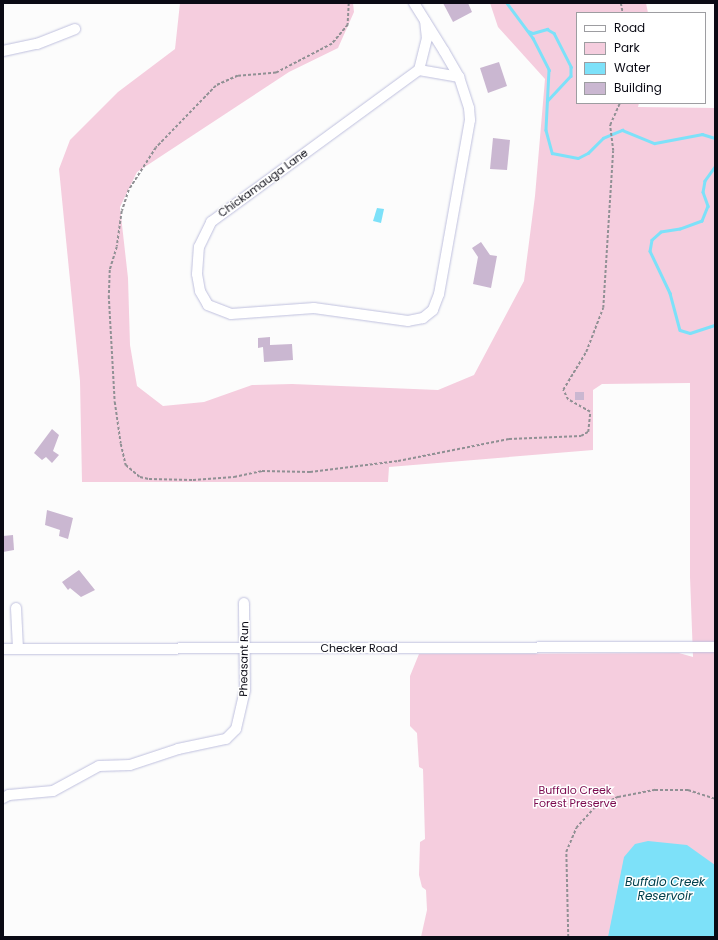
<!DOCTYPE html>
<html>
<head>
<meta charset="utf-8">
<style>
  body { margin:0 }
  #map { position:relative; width:718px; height:940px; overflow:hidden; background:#fcfcfc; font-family:Poppins,sans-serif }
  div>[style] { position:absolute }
  .green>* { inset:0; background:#f5cdde }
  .water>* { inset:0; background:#7de1f9 }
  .stream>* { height:2.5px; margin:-1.25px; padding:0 1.25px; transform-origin:1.25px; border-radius:1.25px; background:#7de1f9 }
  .building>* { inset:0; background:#cab7d1 }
  .path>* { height:1.5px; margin-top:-0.75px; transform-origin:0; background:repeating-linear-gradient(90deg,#909094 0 3px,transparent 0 5px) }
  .roads { filter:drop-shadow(0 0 1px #bfc0de) drop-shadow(0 0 1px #bfc0de) }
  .minor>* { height:10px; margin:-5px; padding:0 5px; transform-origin:5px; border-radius:5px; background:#fff }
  span { translate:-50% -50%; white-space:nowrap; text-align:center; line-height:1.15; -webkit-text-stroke:3px #fff; paint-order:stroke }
  .street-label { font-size:11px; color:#0a0a14 }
  .park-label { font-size:11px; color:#7b0a4f }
  .water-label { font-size:12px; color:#00404d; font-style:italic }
  .frame { position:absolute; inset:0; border:4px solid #0a0a14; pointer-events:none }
  .legend { position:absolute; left:576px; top:12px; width:130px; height:92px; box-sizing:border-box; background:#fff; border:1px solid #9d9da1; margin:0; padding:5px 7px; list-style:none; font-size:12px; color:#0a0a14 }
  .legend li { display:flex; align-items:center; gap:8px; height:20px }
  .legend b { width:20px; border:1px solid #9d9da1 }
</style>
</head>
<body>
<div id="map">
  <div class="green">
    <i style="clip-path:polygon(180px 3px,353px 3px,354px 12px,338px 48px,289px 72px,137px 172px,120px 207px,128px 278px,130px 345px,137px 386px,163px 406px,204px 402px,252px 385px,292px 384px,438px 390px,474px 375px,524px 281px,535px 196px,545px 79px,498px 27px,490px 3px,646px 3px,648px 13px,577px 13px,577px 103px,639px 103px,638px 107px,715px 108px,715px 937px,421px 937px,427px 910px,426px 890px,422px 887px,419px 875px,420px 842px,425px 839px,423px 769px,419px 767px,417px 733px,410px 726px,410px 676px,419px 654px,679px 653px,693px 657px,690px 577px,690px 383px,602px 384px,593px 390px,593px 450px,389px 467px,388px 482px,82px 482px,80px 381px,59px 169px,70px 140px,118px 92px,175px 49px)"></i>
  </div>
  <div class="water">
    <i style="clip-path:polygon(377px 208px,384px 209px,381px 223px,373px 221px)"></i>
    <i style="clip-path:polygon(648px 841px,687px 845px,715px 865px,715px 937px,608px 937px,624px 857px,635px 844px)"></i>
  </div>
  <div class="stream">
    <i style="left:507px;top:3px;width:44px;rotate:53.4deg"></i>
    <i style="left:533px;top:38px;width:36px;rotate:63deg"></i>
    <i style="left:549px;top:70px;width:60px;rotate:92.9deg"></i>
    <i style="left:546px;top:130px;width:24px;rotate:75deg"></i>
    <i style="left:552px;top:153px;width:26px;rotate:11deg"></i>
    <i style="left:578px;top:158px;width:11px;rotate:-27deg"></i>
    <i style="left:588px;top:153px;width:21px;rotate:-45deg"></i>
    <i style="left:603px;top:138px;width:21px;rotate:-23deg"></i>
    <i style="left:622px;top:130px;width:35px;rotate:22deg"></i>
    <i style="left:655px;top:143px;width:48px;rotate:-10.8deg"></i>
    <i style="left:702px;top:134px;width:14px;rotate:17deg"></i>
    <i style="left:528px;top:31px;width:5px;rotate:22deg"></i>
    <i style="left:533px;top:33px;width:15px;rotate:-16deg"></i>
    <i style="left:547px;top:29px;width:8px;rotate:30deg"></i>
    <i style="left:554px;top:33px;width:38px;rotate:63deg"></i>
    <i style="left:571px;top:67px;width:9px;rotate:90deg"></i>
    <i style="left:571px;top:76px;width:34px;rotate:133deg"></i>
    <i style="left:715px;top:167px;width:17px;rotate:126deg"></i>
    <i style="left:705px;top:181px;width:11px;rotate:100deg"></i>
    <i style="left:703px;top:192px;width:15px;rotate:70deg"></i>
    <i style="left:708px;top:206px;width:16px;rotate:112deg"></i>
    <i style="left:702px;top:221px;width:23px;rotate:160deg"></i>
    <i style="left:680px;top:229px;width:19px;rotate:171deg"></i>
    <i style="left:661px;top:232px;width:12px;rotate:138deg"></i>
    <i style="left:652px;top:240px;width:11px;rotate:100deg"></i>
    <i style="left:650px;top:251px;width:47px;rotate:64.5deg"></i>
    <i style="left:670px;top:293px;width:38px;rotate:75deg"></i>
    <i style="left:680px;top:330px;width:10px;rotate:17deg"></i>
    <i style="left:690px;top:333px;width:26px;rotate:-18deg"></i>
  </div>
  <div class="building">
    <i style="clip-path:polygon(443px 3px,468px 3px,472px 12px,453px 22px)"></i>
    <i style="clip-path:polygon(499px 62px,507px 86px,488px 93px,480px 68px)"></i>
    <i style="clip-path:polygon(493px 138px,510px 140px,507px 170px,490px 169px)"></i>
    <i style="clip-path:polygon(481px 242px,490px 255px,497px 256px,491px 288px,473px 284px,478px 257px,472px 248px)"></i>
    <i style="clip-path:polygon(270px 337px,270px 345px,292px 344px,293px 360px,264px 362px,263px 347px,258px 348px,258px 338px)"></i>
    <i style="clip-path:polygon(575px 392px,584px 392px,584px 400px,575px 400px)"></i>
    <i style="clip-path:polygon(52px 429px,59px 435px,53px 451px,59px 455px,52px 463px,46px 457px,42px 460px,34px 453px)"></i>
    <i style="clip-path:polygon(47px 510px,73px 518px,68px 539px,59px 536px,60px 530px,45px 525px)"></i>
    <i style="clip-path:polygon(13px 535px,14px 550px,3px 552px,3px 536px)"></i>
    <i style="clip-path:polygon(79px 570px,95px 590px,81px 597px,70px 588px,68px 590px,62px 582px)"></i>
  </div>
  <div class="path">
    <i style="left:349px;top:3px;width:22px;rotate:93deg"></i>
    <i style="left:348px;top:25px;width:25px;rotate:130deg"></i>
    <i style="left:332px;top:44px;width:63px;rotate:152.6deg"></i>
    <i style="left:276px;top:73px;width:38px;rotate:175deg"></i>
    <i style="left:238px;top:76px;width:24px;rotate:156deg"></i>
    <i style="left:216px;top:86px;width:86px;rotate:134.1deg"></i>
    <i style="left:156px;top:148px;width:50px;rotate:122.7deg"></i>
    <i style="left:129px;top:190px;width:22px;rotate:108deg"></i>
    <i style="left:122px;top:211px;width:36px;rotate:98deg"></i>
    <i style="left:117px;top:247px;width:24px;rotate:107deg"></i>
    <i style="left:110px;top:270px;width:26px;rotate:92deg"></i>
    <i style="left:109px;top:296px;width:106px;rotate:86.8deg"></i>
    <i style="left:115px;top:402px;width:42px;rotate:81.9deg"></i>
    <i style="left:121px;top:444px;width:22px;rotate:77deg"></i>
    <i style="left:126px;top:465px;width:18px;rotate:41deg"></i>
    <i style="left:140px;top:477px;width:9px;rotate:13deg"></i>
    <i style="left:149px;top:479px;width:44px;rotate:1.3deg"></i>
    <i style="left:193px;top:480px;width:41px;rotate:-4.2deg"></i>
    <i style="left:234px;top:477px;width:29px;rotate:-12deg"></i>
    <i style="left:262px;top:471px;width:48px;rotate:1.2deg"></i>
    <i style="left:310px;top:472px;width:89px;rotate:-7.1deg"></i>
    <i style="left:398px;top:461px;width:113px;rotate:-11.2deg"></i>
    <i style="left:509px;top:439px;width:72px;rotate:-2.4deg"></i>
    <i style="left:581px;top:436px;width:8px;rotate:-30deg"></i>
    <i style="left:588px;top:432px;width:20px;rotate:-84deg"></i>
    <i style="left:590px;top:412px;width:25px;rotate:-151deg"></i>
    <i style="left:568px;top:400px;width:11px;rotate:-117deg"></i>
    <i style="left:563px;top:390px;width:44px;rotate:-58.8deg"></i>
    <i style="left:586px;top:352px;width:47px;rotate:-68.9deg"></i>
    <i style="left:603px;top:308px;width:157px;rotate:-86.4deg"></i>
    <i style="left:613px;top:151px;width:26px;rotate:-97deg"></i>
    <i style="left:610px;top:125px;width:24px;rotate:-66deg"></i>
    <i style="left:621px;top:3px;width:10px;rotate:79deg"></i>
    <i style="left:568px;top:937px;width:85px;rotate:-91.3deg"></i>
    <i style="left:566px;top:852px;width:26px;rotate:-67deg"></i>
    <i style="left:576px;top:828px;width:25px;rotate:-48deg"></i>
    <i style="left:593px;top:809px;width:28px;rotate:-26deg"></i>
    <i style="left:618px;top:797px;width:38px;rotate:-11deg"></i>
    <i style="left:655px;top:790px;width:33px"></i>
    <i style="left:688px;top:790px;width:28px;rotate:18deg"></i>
  </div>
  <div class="roads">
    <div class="minor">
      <i style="left:414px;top:3px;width:57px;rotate:58deg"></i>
      <i style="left:444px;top:51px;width:30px;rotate:60deg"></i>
      <i style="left:459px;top:77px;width:33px;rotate:72deg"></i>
      <i style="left:469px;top:108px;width:12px;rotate:85deg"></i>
      <i style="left:470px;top:120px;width:177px;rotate:100.1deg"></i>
      <i style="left:439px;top:294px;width:17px;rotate:111deg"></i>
      <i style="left:433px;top:310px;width:13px;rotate:141deg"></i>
      <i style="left:423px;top:318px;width:15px;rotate:169deg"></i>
      <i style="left:408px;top:321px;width:95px;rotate:-172.1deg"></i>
      <i style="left:314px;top:308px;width:83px;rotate:175.9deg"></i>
      <i style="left:231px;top:314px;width:25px;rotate:-159deg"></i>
      <i style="left:208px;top:305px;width:16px;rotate:-120deg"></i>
      <i style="left:200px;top:291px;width:17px;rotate:-100deg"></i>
      <i style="left:197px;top:274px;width:27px;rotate:-86deg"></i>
      <i style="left:199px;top:247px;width:28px;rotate:-64deg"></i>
      <i style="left:211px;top:222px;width:258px;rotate:-36.2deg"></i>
      <i style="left:419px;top:70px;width:32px;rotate:-76deg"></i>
      <i style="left:427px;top:39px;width:18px;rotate:-96deg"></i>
      <i style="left:3px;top:51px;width:35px;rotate:-12deg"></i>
      <i style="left:37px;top:44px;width:41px;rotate:-21.5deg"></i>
      <i style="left:419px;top:70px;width:41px;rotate:9.9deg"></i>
      <i style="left:16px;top:608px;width:41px;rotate:87.2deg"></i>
      <i style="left:3px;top:649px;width:712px;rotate:-0.16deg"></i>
      <i style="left:3px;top:798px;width:7px;rotate:-27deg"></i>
      <i style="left:9px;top:795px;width:44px;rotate:-5.2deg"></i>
      <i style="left:53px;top:791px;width:52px;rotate:-28.5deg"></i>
      <i style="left:99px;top:766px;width:31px;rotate:-2deg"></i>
      <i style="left:130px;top:765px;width:51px;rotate:-18.4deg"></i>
      <i style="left:178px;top:749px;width:49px;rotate:-11.8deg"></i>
      <i style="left:226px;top:739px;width:14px;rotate:-45deg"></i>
      <i style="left:236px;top:729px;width:40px;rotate:-77deg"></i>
      <i style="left:245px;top:690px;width:87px;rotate:-90.7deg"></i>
    </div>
  </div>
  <div class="street-label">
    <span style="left:263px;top:183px;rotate:-36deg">Chickamauga Lane</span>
    <span style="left:359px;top:648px">Checker Road</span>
    <span style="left:244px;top:659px;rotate:-89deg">Pheasant Run</span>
  </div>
  <div class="park-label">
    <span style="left:575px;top:797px">Buffalo Creek<br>Forest Preserve</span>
  </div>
  <div class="water-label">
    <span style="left:665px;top:889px">Buffalo Creek<br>Reservoir</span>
  </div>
  <div class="frame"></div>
  <ul class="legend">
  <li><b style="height:5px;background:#fff"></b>Road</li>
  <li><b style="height:11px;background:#f5cdde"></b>Park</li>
  <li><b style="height:11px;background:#7de1f9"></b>Water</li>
  <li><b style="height:11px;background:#cab7d1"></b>Building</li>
  </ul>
</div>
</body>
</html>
